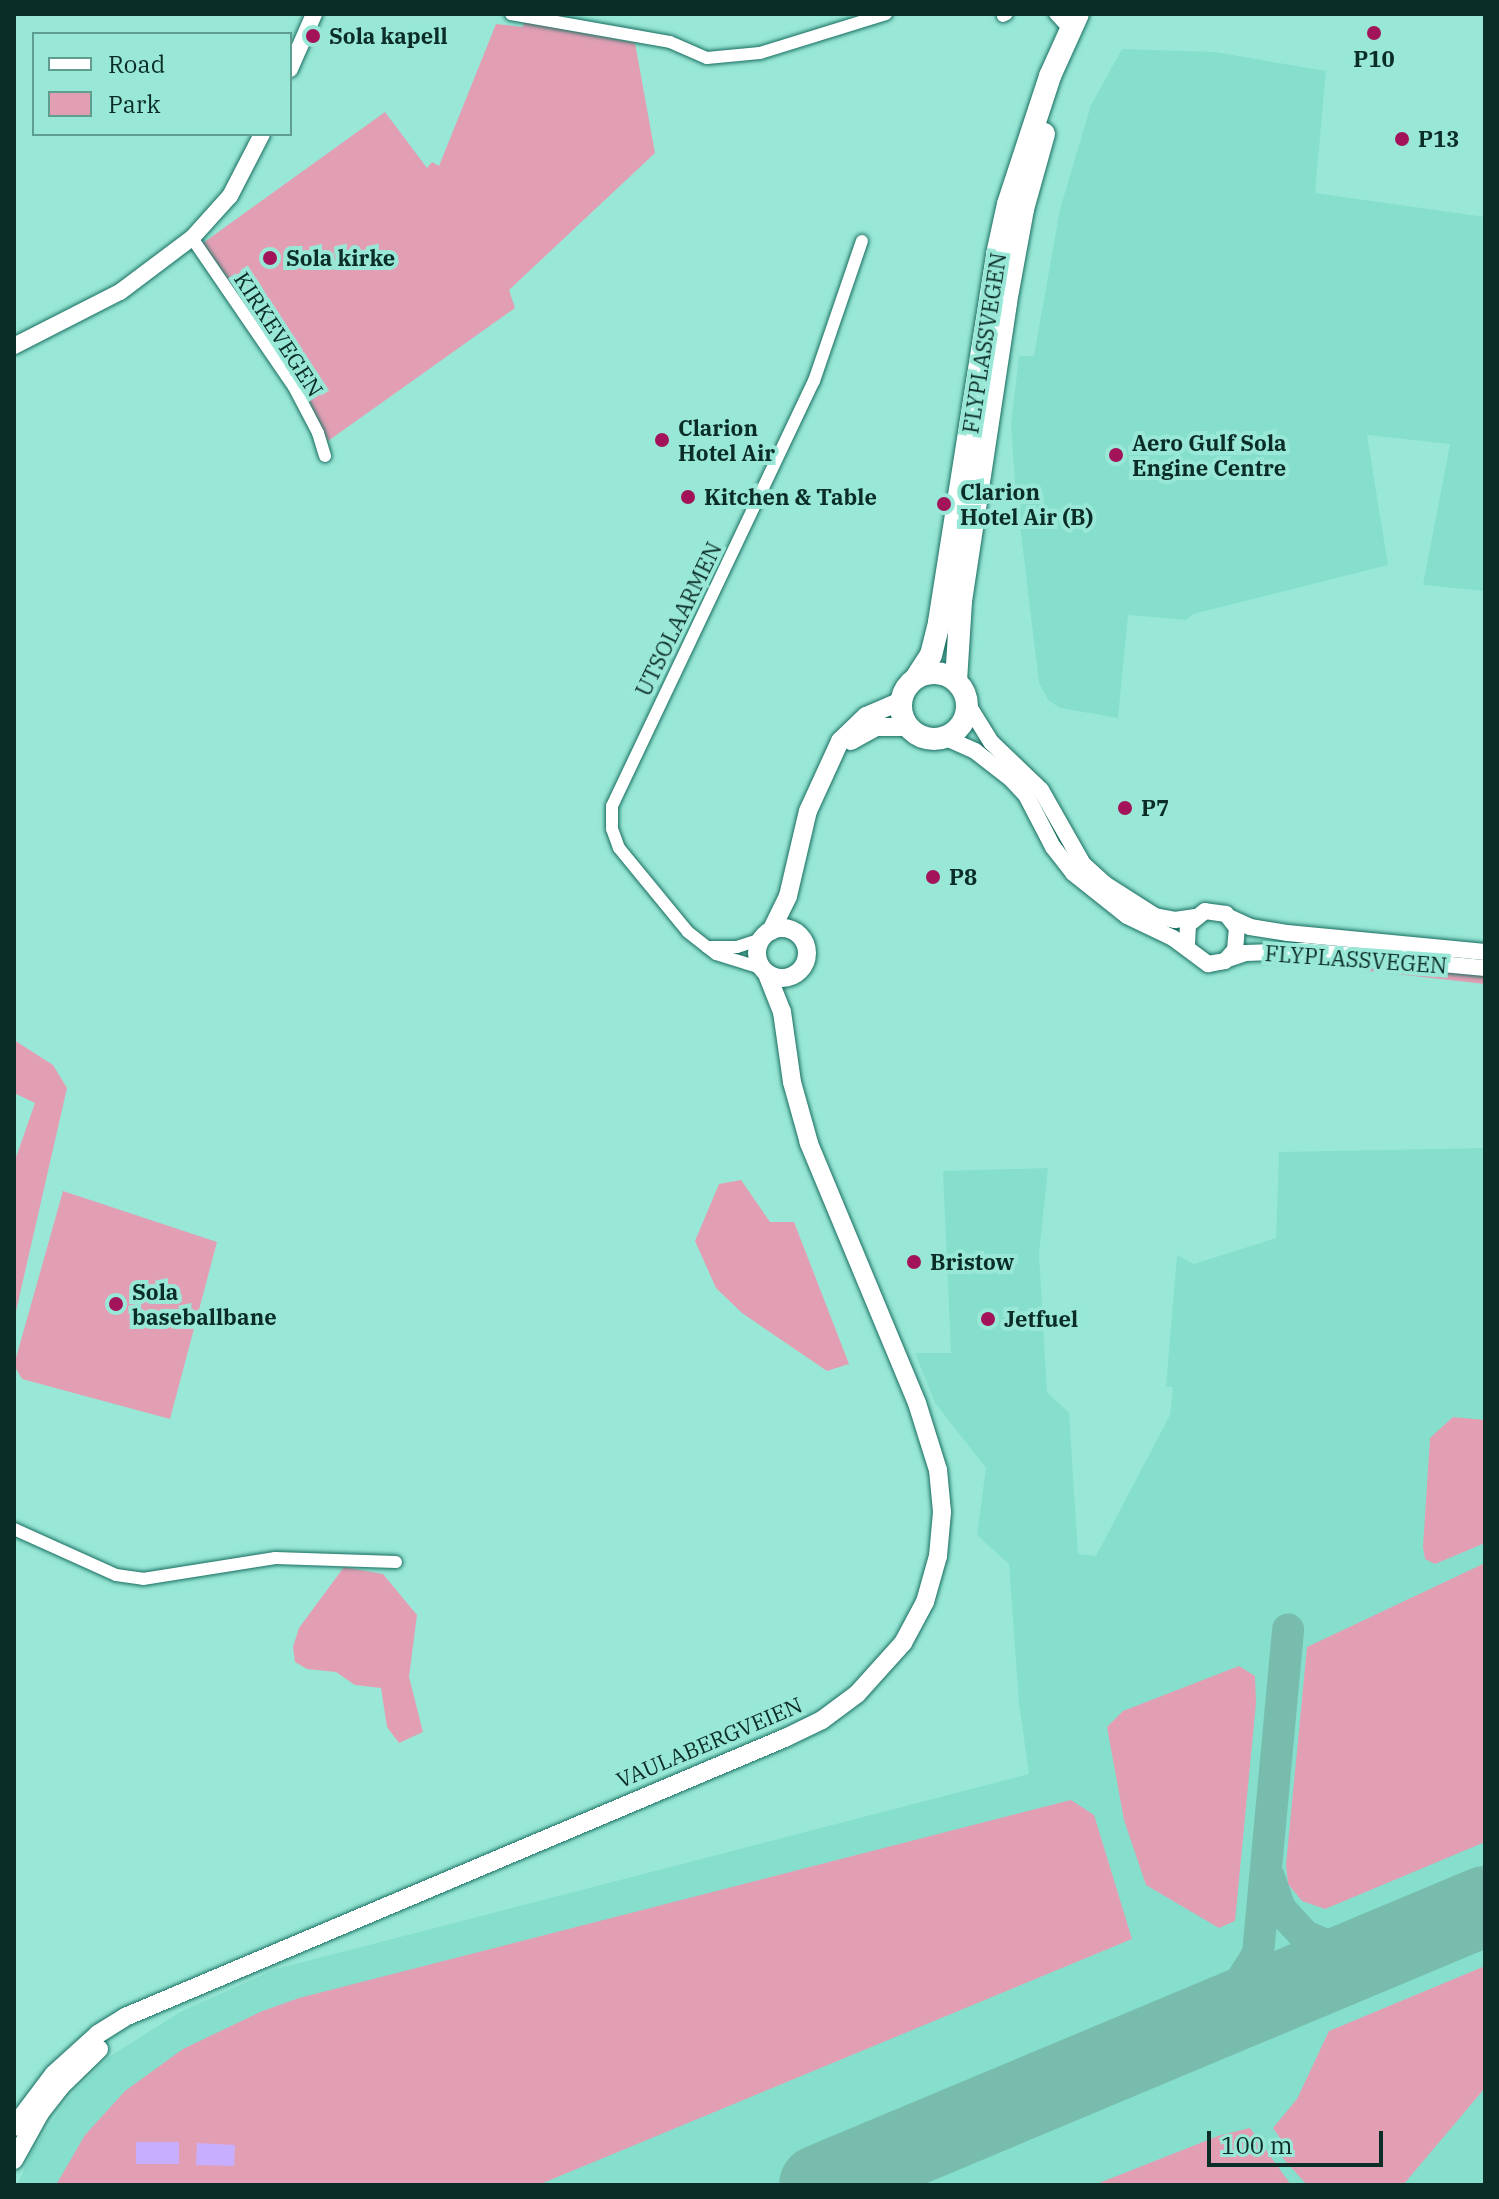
<!DOCTYPE html>
<html>
<head>
<meta charset="utf-8">
<style>
  body { margin:0 }
  #map { position:relative; width:1499px; height:2199px; overflow:hidden; background:#99e8d7; font-family:"IBM Plex Serif",serif }
  div>[style] { position:absolute }
  .built>* { inset:0; background:#85dfcc }
  .green>* { inset:0; background:#e29fb4 }
  .water>* { inset:0; background:#c8aefe }
  .taxiway>* { height:32px; margin:-16px; padding:0 16px; transform-origin:16px; border-radius:16px; background:#78bcae }
  .runway>* { height:80px; margin:-40px; padding:0 40px; transform-origin:40px; border-radius:40px; background:#78bcae }
  .roads { filter:drop-shadow(0 0 2px #186e60) drop-shadow(0 0 2px #186e60) }
  .minor>* { height:12px; margin:-6px; padding:0 6px; transform-origin:6px; border-radius:6px; background:#fff }
  .tertiary>* { height:16px; margin:-8px; padding:0 8px; transform-origin:8px; border-radius:8px; background:#fff }
  .secondary>* { height:18px; margin:-9px; padding:0 9px; transform-origin:9px; border-radius:9px; background:#fff }
  .secondary>.ring { margin:-9px; padding:0; box-sizing:content-box; background:none; border:18px solid #fff; border-radius:50% }
  .trunk>* { height:22px; margin:-11px; padding:0 11px; transform-origin:11px; border-radius:11px; background:#fff }
  .trunk>.ring { margin:-11px; padding:0; box-sizing:content-box; background:none; border:22px solid #fff; border-radius:50% }
  .dots>* { width:22px; height:22px; translate:-50% -50%; box-sizing:border-box; border:4px solid #99e8d7; border-radius:50% }
  span { translate:-50% -50%; white-space:nowrap; text-align:center; line-height:1.15; -webkit-text-stroke:8px #99e8d7; paint-order:stroke }
  .poi-label { font-size:22px; color:#0b2d27; font-weight:700 }
  .left { translate:0 -50%; text-align:left }
  .street-label { font-size:22px; color:#0b2d27 }
  .frame { position:absolute; inset:0; border:16px solid #0b2d27; pointer-events:none }
  .legend { position:absolute; left:32px; top:32px; width:260px; height:104px; box-sizing:border-box; background:#99e8d7; border:2px solid #609d91; margin:0; padding:10px 14px; list-style:none; font-size:24px; color:#0b2d27 }
  .legend li { display:flex; align-items:center; gap:16px; height:40px }
  .legend b { width:40px; border:2px solid #609d91 }
  .scale { position:absolute; left:1207px; top:2131px; width:176px; height:36px; box-sizing:border-box; border:4px solid #0b2d27; border-top:0; padding-left:10px; font-size:24px; line-height:28px; white-space:nowrap; color:#0b2d27; -webkit-text-stroke:6px #99e8d7; paint-order:stroke }
</style>
</head>
<body>
<div id="map">
  <div class="built">
    <i style="clip-path:polygon(1122px 49px,1215px 52px,1326px 71px,1315px 193px,1485px 217px,1485px 591px,1423px 585px,1450px 444px,1367px 435px,1388px 565px,1193px 614px,1186px 620px,1128px 615px,1118px 718px,1060px 708px,1048px 700px,1039px 683px,1015px 484px,1011px 424px,1019px 356px,1034px 356px,1060px 209px,1091px 105px)"></i>
    <i style="clip-path:polygon(1485px 1148px,1485px 2185px,17px 2185px,34px 2148px,67px 2100px,109px 2057px,180px 2012px,276px 1969px,1029px 1774px,1019px 1703px,1009px 1564px,977px 1535px,986px 1468px,935px 1403px,915px 1353px,951px 1353px,943px 1171px,1048px 1168px,1039px 1254px,1047px 1392px,1069px 1413px,1078px 1554px,1096px 1556px,1170px 1415px,1173px 1387px,1166px 1387px,1177px 1255px,1194px 1264px,1276px 1238px,1279px 1152px)"></i>
  </div>
  <div class="green">
    <i style="clip-path:polygon(524px 22px,635px 43px,655px 153px,509px 290px,515px 308px,328px 441px,301px 383px,203px 243px,385px 112px,427px 168px,432px 162px,439px 166px,496px 24px,523px 27px)"></i>
    <i style="clip-path:polygon(1355px 962px,1485px 974px,1485px 984px,1351px 969px)"></i>
    <i style="clip-path:polygon(14px 1040px,53px 1065px,67px 1088px,14px 1320px,14px 1163px,35px 1103px,14px 1093px)"></i>
    <i style="clip-path:polygon(741px 1180px,770px 1222px,794px 1222px,849px 1364px,827px 1371px,742px 1313px,716px 1288px,695px 1241px,719px 1184px)"></i>
    <i style="clip-path:polygon(63px 1191px,217px 1242px,170px 1419px,22px 1379px,14px 1365px)"></i>
    <i style="clip-path:polygon(1453px 1417px,1485px 1420px,1485px 1543px,1435px 1564px,1425px 1559px,1423px 1547px,1430px 1438px)"></i>
    <i style="clip-path:polygon(1485px 1563px,1485px 1842px,1325px 1909px,1302px 1901px,1288px 1884px,1286px 1865px,1307px 1647px)"></i>
    <i style="clip-path:polygon(344px 1567px,383px 1574px,417px 1615px,409px 1677px,423px 1732px,399px 1743px,387px 1727px,381px 1688px,355px 1685px,336px 1672px,307px 1669px,295px 1662px,293px 1647px,299px 1628px)"></i>
    <i style="clip-path:polygon(1239px 1666px,1255px 1676px,1256px 1703px,1235px 1921px,1219px 1928px,1146px 1885px,1124px 1820px,1107px 1727px,1123px 1711px)"></i>
    <i style="clip-path:polygon(1071px 1800px,1094px 1815px,1132px 1939px,538px 2185px,56px 2185px,85px 2135px,125px 2091px,183px 2049px,260px 2012px,299px 1998px)"></i>
    <i style="clip-path:polygon(1485px 1966px,1485px 2088px,1403px 2185px,1307px 2185px,1281px 2156px,1288px 2150px,1273px 2128px,1297px 2099px,1329px 2031px)"></i>
    <i style="clip-path:polygon(1250px 2128px,1291px 2185px,1094px 2185px,1218px 2136px)"></i>
  </div>
  <div class="water">
    <i style="clip-path:polygon(136px 2142px,179px 2142px,179px 2164px,136px 2164px)"></i>
    <i style="clip-path:polygon(197px 2143px,235px 2145px,234px 2166px,196px 2165px)"></i>
  </div>
  <div class="taxiway">
    <i style="left:1269px;top:1877px;width:34px;rotate:71deg"></i>
    <i style="left:1280px;top:1909px;width:37px;rotate:47deg"></i>
    <i style="left:1305px;top:1936px;width:40px;rotate:23.4deg"></i>
    <i style="left:1342px;top:1952px;width:33px"></i>
    <i style="left:1174px;top:2035px;width:77px;rotate:-36.6deg"></i>
    <i style="left:1236px;top:1989px;width:41px;rotate:-57.8deg"></i>
    <i style="left:1258px;top:1954px;width:326px;rotate:-84.7deg"></i>
  </div>
  <div class="runway">
    <i style="left:819px;top:2185px;width:722px;rotate:-22.73deg"></i>
  </div>
  <div class="roads">
    <div class="minor">
      <i style="left:511px;top:14px;width:161px;rotate:10deg"></i>
      <i style="left:670px;top:42px;width:40px;rotate:23.4deg"></i>
      <i style="left:707px;top:58px;width:53px;rotate:-5.4deg"></i>
      <i style="left:760px;top:53px;width:132px;rotate:-17.2deg"></i>
      <i style="left:1055px;top:14px;width:22px;rotate:47deg"></i>
      <i style="left:1003px;top:16px;width:4px;rotate:-27deg"></i>
      <i style="left:192px;top:238px;width:181px;rotate:55.6deg"></i>
      <i style="left:294px;top:387px;width:52px;rotate:62.4deg"></i>
      <i style="left:318px;top:433px;width:24px;rotate:73deg"></i>
      <i style="left:707px;top:947px;width:30px"></i>
      <i style="left:737px;top:947px;width:25px;rotate:-18deg"></i>
      <i style="left:761px;top:968px;width:47px;rotate:-162.7deg"></i>
      <i style="left:716px;top:954px;width:36px;rotate:-142deg"></i>
      <i style="left:688px;top:932px;width:109px;rotate:-129.4deg"></i>
      <i style="left:619px;top:848px;width:20px;rotate:-110deg"></i>
      <i style="left:612px;top:829px;width:23px;rotate:-90deg"></i>
      <i style="left:612px;top:806px;width:471px;rotate:-64.6deg"></i>
      <i style="left:814px;top:381px;width:148px;rotate:-71.1deg"></i>
      <i style="left:14px;top:1529px;width:112px;rotate:24.3deg"></i>
      <i style="left:116px;top:1575px;width:27px;rotate:8deg"></i>
      <i style="left:143px;top:1579px;width:134px;rotate:-9deg"></i>
      <i style="left:275px;top:1558px;width:121px;rotate:1.9deg"></i>
    </div>
    <div class="tertiary">
      <i style="left:290px;top:69px;width:60px;rotate:-66.4deg"></i>
      <i style="left:14px;top:346px;width:119px;rotate:-27deg"></i>
      <i style="left:120px;top:292px;width:90px;rotate:-36.9deg"></i>
      <i style="left:192px;top:238px;width:57px;rotate:-47.9deg"></i>
      <i style="left:230px;top:196px;width:70px;rotate:-62.7deg"></i>
      <i style="left:968px;top:705px;width:44px;rotate:58.1deg"></i>
      <i style="left:991px;top:742px;width:69px;rotate:43.8deg"></i>
      <i style="left:1041px;top:790px;width:85px;rotate:60.4deg"></i>
      <i style="left:1083px;top:864px;width:30px;rotate:42deg"></i>
      <i style="left:1105px;top:884px;width:59px;rotate:32.6deg"></i>
      <i style="left:1155px;top:916px;width:20px;rotate:11deg"></i>
      <i style="left:1175px;top:920px;width:19px;rotate:-9deg"></i>
      <i style="left:946px;top:738px;width:32px;rotate:24deg"></i>
      <i style="left:975px;top:751px;width:46px;rotate:37.9deg"></i>
      <i style="left:1011px;top:779px;width:22px;rotate:47deg"></i>
      <i style="left:1026px;top:795px;width:59px;rotate:62.6deg"></i>
      <i style="left:1053px;top:847px;width:33px;rotate:52deg"></i>
      <i style="left:1073px;top:873px;width:69px;rotate:38.5deg"></i>
      <i style="left:1127px;top:916px;width:51px;rotate:25.6deg"></i>
      <i style="left:1173px;top:938px;width:44px;rotate:36.6deg"></i>
      <i style="left:1208px;top:964px;width:17px;rotate:-10deg"></i>
      <i style="left:1225px;top:961px;width:15px;rotate:-48deg"></i>
      <i style="left:1235px;top:950px;width:22px;rotate:-85deg"></i>
      <i style="left:1237px;top:928px;width:18px;rotate:-128deg"></i>
      <i style="left:1226px;top:914px;width:21px;rotate:-172deg"></i>
      <i style="left:1205px;top:911px;width:22px;rotate:141deg"></i>
      <i style="left:1188px;top:925px;width:21px;rotate:93deg"></i>
      <i style="left:1231px;top:918px;width:21px;rotate:25deg"></i>
      <i style="left:1250px;top:927px;width:37px;rotate:9deg"></i>
      <i style="left:1287px;top:933px;width:199px;rotate:5.5deg"></i>
      <i style="left:1228px;top:959px;width:18px;rotate:-19deg"></i>
      <i style="left:1245px;top:953px;width:59px;rotate:-1.9deg"></i>
      <i style="left:1304px;top:951px;width:182px;rotate:5.4deg"></i>
    </div>
    <div class="secondary">
      <i style="left:851px;top:741px;width:29px;rotate:-29deg"></i>
      <i style="left:876px;top:727px;width:32px"></i>
      <i class="ring" style="left:757px;top:928px;width:32px;height:32px"></i>
      <i style="left:771px;top:931px;width:39px;rotate:-64deg"></i>
      <i style="left:788px;top:896px;width:87px;rotate:-76.8deg"></i>
      <i style="left:808px;top:811px;width:77px;rotate:-65.4deg"></i>
      <i style="left:840px;top:741px;width:36px;rotate:-44deg"></i>
      <i style="left:866px;top:716px;width:38px;rotate:-23deg"></i>
      <i style="left:14px;top:2127px;width:66px;rotate:-53deg"></i>
      <i style="left:54px;top:2074px;width:59px;rotate:-42.3deg"></i>
      <i style="left:98px;top:2034px;width:32px;rotate:-32deg"></i>
      <i style="left:125px;top:2017px;width:717px;rotate:-22.92deg"></i>
      <i style="left:785px;top:1738px;width:41px;rotate:-25.9deg"></i>
      <i style="left:822px;top:1720px;width:44px;rotate:-36.6deg"></i>
      <i style="left:857px;top:1694px;width:69px;rotate:-48deg"></i>
      <i style="left:903px;top:1643px;width:47px;rotate:-61.8deg"></i>
      <i style="left:925px;top:1602px;width:48px;rotate:-74.2deg"></i>
      <i style="left:938px;top:1556px;width:44px;rotate:-84.8deg"></i>
      <i style="left:942px;top:1512px;width:42px;rotate:-95.4deg"></i>
      <i style="left:938px;top:1470px;width:70px;rotate:-107.4deg"></i>
      <i style="left:917px;top:1403px;width:282px;rotate:-112.6deg"></i>
      <i style="left:809px;top:1143px;width:63px;rotate:-105.6deg"></i>
      <i style="left:792px;top:1082px;width:71px;rotate:-98.1deg"></i>
      <i style="left:782px;top:1012px;width:41px;rotate:-111.5deg"></i>
      <i style="left:14px;top:2160px;width:54px;rotate:-61deg"></i>
      <i style="left:40px;top:2113px;width:34px;rotate:-52deg"></i>
      <i style="left:61px;top:2086px;width:53px;rotate:-44.2deg"></i>
    </div>
    <div class="trunk">
      <i class="ring" style="left:901px;top:673px;width:44px;height:44px"></i>
      <i style="left:916px;top:678px;width:27px;rotate:-57deg"></i>
      <i style="left:931px;top:655px;width:34px;rotate:-76deg"></i>
      <i style="left:939px;top:622px;width:373px;rotate:-81deg"></i>
      <i style="left:997px;top:254px;width:51px;rotate:-77.6deg"></i>
      <i style="left:1008px;top:204px;width:135px;rotate:-71.8deg"></i>
      <i style="left:1050px;top:76px;width:68px;rotate:-65.7deg"></i>
      <i style="left:956px;top:681px;width:80px;rotate:-86.4deg"></i>
      <i style="left:961px;top:601px;width:302px;rotate:-81.4deg"></i>
      <i style="left:1006px;top:302px;width:95px;rotate:-79.6deg"></i>
      <i style="left:1023px;top:209px;width:78px;rotate:-74.4deg"></i>
    </div>
  </div>
  <div class="dots">
    <i style="left:1374px;top:33px;background:#a21359"></i>
    <i style="left:313px;top:36px;background:#a21359"></i>
    <i style="left:1402px;top:139px;background:#a21359"></i>
    <i style="left:270px;top:258px;background:#a21359"></i>
    <i style="left:662px;top:440px;background:#a21359"></i>
    <i style="left:1116px;top:455px;background:#a21359"></i>
    <i style="left:688px;top:497px;background:#a21359"></i>
    <i style="left:944px;top:504px;background:#a21359"></i>
    <i style="left:1125px;top:808px;background:#a21359"></i>
    <i style="left:933px;top:877px;background:#a21359"></i>
    <i style="left:914px;top:1262px;background:#a21359"></i>
    <i style="left:116px;top:1304px;background:#a21359"></i>
    <i style="left:988px;top:1319px;background:#a21359"></i>
  </div>
  <div class="poi-label">
    <span class="left" style="left:329px;top:36px">Sola kapell</span>
    <span style="left:1374px;top:59px">P10</span>
    <span class="left" style="left:1418px;top:139px">P13</span>
    <span class="left" style="left:286px;top:258px">Sola kirke</span>
    <span class="left" style="left:678px;top:440px">Clarion<br>Hotel Air</span>
    <span class="left" style="left:1132px;top:455px">Aero Gulf Sola<br>Engine Centre</span>
    <span class="left" style="left:960px;top:504px">Clarion<br>Hotel Air (B)</span>
    <span class="left" style="left:704px;top:497px">Kitchen &amp; Table</span>
    <span class="left" style="left:1141px;top:808px">P7</span>
    <span class="left" style="left:949px;top:877px">P8</span>
    <span class="left" style="left:930px;top:1262px">Bristow</span>
    <span class="left" style="left:132px;top:1304px">Sola<br>baseballbane</span>
    <span class="left" style="left:1004px;top:1319px">Jetfuel</span>
  </div>
  <div class="street-label">
    <span style="left:279px;top:334px;rotate:57deg">KIRKEVEGEN</span>
    <span style="left:984px;top:343px;rotate:-81deg">FLYPLASSVEGEN</span>
    <span style="left:678px;top:619px;rotate:-64deg">UTSOLAARMEN</span>
    <span style="left:1356px;top:959px;rotate:4deg">FLYPLASSVEGEN</span>
    <span style="left:709px;top:1742px;rotate:-23deg">VAULABERGVEIEN</span>
  </div>
  <div class="frame"></div>
  <ul class="legend">
  <li><b style="height:10px;background:#fff"></b>Road</li>
  <li><b style="height:22px;background:#e29fb4"></b>Park</li>
  </ul>
  <div class="scale">100 m</div>
</div>
</body>
</html>
